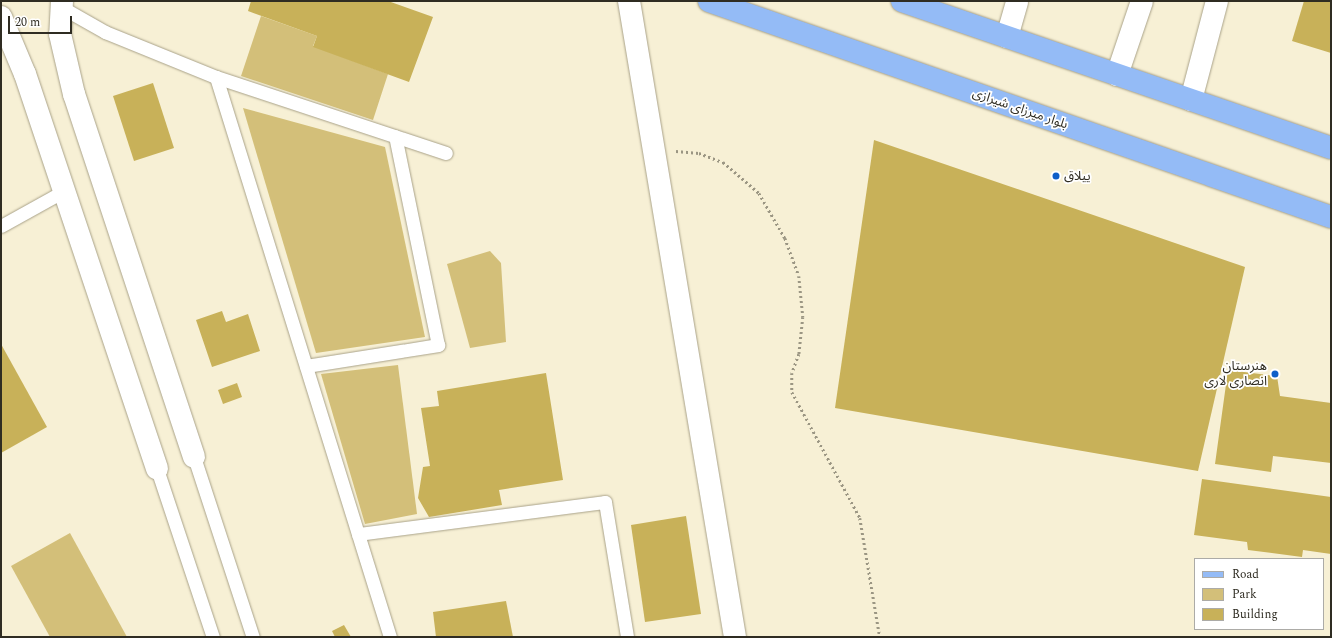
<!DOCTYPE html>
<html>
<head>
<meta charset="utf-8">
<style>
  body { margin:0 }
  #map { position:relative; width:1332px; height:638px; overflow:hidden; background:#f7f0d5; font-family:Spectral,"Noto Sans Arabic",serif }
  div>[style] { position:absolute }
  .green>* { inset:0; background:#d3bf79 }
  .building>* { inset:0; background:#c8b159 }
  .path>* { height:2.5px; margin-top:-1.25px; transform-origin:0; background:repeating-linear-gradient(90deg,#9b9683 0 2px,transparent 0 5px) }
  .roads { filter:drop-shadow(0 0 1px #a9a289) drop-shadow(0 0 1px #a9a289) }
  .lane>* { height:13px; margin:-6.5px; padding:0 6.5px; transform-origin:6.5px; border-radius:6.5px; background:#fff }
  .street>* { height:22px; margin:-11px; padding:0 11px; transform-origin:11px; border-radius:11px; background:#fff }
  .secondary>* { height:22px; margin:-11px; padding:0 11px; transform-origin:11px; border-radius:11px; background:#fff }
  .primary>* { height:22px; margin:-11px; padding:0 11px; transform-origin:11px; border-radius:11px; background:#94bbf6 }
  .dots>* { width:11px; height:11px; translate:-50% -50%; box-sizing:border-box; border:2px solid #fff; border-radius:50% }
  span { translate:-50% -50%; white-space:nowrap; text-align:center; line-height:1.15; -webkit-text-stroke:3.5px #fff; paint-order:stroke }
  .street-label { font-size:13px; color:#2f2c22 }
  .poi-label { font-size:13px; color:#2f2c22 }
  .left { translate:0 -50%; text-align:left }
  .right { translate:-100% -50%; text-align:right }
  .frame { position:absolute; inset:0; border:2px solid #2f2c22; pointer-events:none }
  .legend { position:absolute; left:1194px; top:558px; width:130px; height:72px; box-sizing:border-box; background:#fff; border:1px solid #acaba7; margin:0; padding:5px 7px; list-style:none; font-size:12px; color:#2f2c22 }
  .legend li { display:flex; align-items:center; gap:8px; height:20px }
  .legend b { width:20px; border:1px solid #acaba7 }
  .scale { position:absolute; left:8px; top:16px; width:64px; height:18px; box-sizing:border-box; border:2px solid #2f2c22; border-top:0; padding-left:5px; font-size:12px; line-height:14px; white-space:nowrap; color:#2f2c22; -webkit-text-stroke:3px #fff; paint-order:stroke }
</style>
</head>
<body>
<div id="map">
  <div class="green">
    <i style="clip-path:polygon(261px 16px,317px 36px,313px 46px,388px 74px,373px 120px,241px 76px)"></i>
    <i style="clip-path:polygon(243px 108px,385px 147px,425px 337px,316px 353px)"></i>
    <i style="clip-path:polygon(490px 251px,501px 263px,506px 342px,470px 348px,447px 264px)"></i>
    <i style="clip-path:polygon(398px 365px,417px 514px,365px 524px,321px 374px)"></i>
    <i style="clip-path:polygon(70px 533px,127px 637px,50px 637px,11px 566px)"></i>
  </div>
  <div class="building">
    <i style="clip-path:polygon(251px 1px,388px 1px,433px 17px,409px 82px,313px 47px,317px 36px,248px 11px)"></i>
    <i style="clip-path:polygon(1304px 1px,1331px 1px,1331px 53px,1292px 41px)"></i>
    <i style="clip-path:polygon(153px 83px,174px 148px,134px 161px,113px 96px)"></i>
    <i style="clip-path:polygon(874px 140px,1245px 267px,1198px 471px,835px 408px)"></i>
    <i style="clip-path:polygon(222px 311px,226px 322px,248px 314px,260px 351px,212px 367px,196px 320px)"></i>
    <i style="clip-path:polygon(1px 344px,47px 427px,1px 453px)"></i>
    <i style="clip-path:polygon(1228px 370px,1277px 376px,1280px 396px,1331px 403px,1331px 463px,1273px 456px,1271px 472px,1215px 464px)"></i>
    <i style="clip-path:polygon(546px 373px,563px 480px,499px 490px,502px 505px,429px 517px,418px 498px,423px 467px,430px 466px,421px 408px,439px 406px,437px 391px)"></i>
    <i style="clip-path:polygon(237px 383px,242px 397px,223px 404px,218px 390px)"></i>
    <i style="clip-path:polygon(1202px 479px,1331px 497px,1331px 554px,1303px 550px,1302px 557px,1248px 550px,1247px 542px,1194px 535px)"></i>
    <i style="clip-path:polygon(686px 516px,701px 614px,645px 622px,631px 525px)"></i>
    <i style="clip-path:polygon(506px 601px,513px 637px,436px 637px,433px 612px)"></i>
    <i style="clip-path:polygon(344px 625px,351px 637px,335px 637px,332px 631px)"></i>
  </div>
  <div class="path">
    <i style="left:676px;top:151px;width:23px;rotate:5deg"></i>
    <i style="left:699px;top:153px;width:26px;rotate:21deg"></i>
    <i style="left:723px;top:162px;width:48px;rotate:40.7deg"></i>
    <i style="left:759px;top:193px;width:52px;rotate:60deg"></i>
    <i style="left:785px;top:238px;width:40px;rotate:69.8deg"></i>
    <i style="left:799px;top:276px;width:41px;rotate:84.4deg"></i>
    <i style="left:803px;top:317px;width:37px;rotate:96deg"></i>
    <i style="left:799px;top:354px;width:20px;rotate:110deg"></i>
    <i style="left:792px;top:373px;width:19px;rotate:90deg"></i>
    <i style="left:792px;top:392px;width:143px;rotate:61.6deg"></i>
    <i style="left:860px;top:518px;width:121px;rotate:80.5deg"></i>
  </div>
  <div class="roads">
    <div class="lane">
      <i style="left:61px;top:7px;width:51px;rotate:29.6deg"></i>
      <i style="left:105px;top:32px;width:120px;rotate:22.1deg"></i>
      <i style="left:216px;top:77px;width:242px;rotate:18.3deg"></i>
      <i style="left:216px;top:77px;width:586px;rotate:72.74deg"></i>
      <i style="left:1px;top:226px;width:72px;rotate:-29.1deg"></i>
      <i style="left:306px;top:366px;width:134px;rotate:-9deg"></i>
      <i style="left:438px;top:345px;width:213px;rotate:-101.6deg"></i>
      <i style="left:194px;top:457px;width:189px;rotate:71.9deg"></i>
      <i style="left:157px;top:469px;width:177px;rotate:71.6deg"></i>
      <i style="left:358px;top:534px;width:249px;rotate:-7.4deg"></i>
      <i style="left:605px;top:502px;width:137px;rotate:80.7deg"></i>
    </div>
    <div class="street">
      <i style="left:629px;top:1px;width:645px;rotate:80.54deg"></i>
      <i style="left:1007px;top:37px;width:37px;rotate:-74deg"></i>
      <i style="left:1117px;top:75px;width:78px;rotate:-71.3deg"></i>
      <i style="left:1191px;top:100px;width:102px;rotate:-75.3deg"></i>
    </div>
    <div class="secondary">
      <i style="left:62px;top:1px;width:33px;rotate:93deg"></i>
      <i style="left:60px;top:34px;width:62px;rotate:76.9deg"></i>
      <i style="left:74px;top:94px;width:382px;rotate:71.7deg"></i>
      <i style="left:1px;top:17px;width:62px;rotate:67.2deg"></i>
      <i style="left:25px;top:74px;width:416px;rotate:71.5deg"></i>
    </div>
    <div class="primary">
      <i style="left:709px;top:1px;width:658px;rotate:19.15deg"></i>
      <i style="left:902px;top:1px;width:453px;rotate:18.9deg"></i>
    </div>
  </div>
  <div class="dots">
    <i style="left:1056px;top:176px;background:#0f5fc9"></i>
    <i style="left:1275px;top:374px;background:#0f5fc9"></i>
  </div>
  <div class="street-label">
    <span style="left:1020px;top:109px;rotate:19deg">بلوار میرزای شیرازی</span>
  </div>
  <div class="poi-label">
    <span class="left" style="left:1064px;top:176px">ییلاق</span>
    <span class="right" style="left:1267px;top:374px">هنرستان<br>انصاری لاری</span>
  </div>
  <div class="frame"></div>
  <ul class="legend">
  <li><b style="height:5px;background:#94bbf6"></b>Road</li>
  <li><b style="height:11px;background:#d3bf79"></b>Park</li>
  <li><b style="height:11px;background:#c8b159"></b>Building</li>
  </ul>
  <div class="scale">20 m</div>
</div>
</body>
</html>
